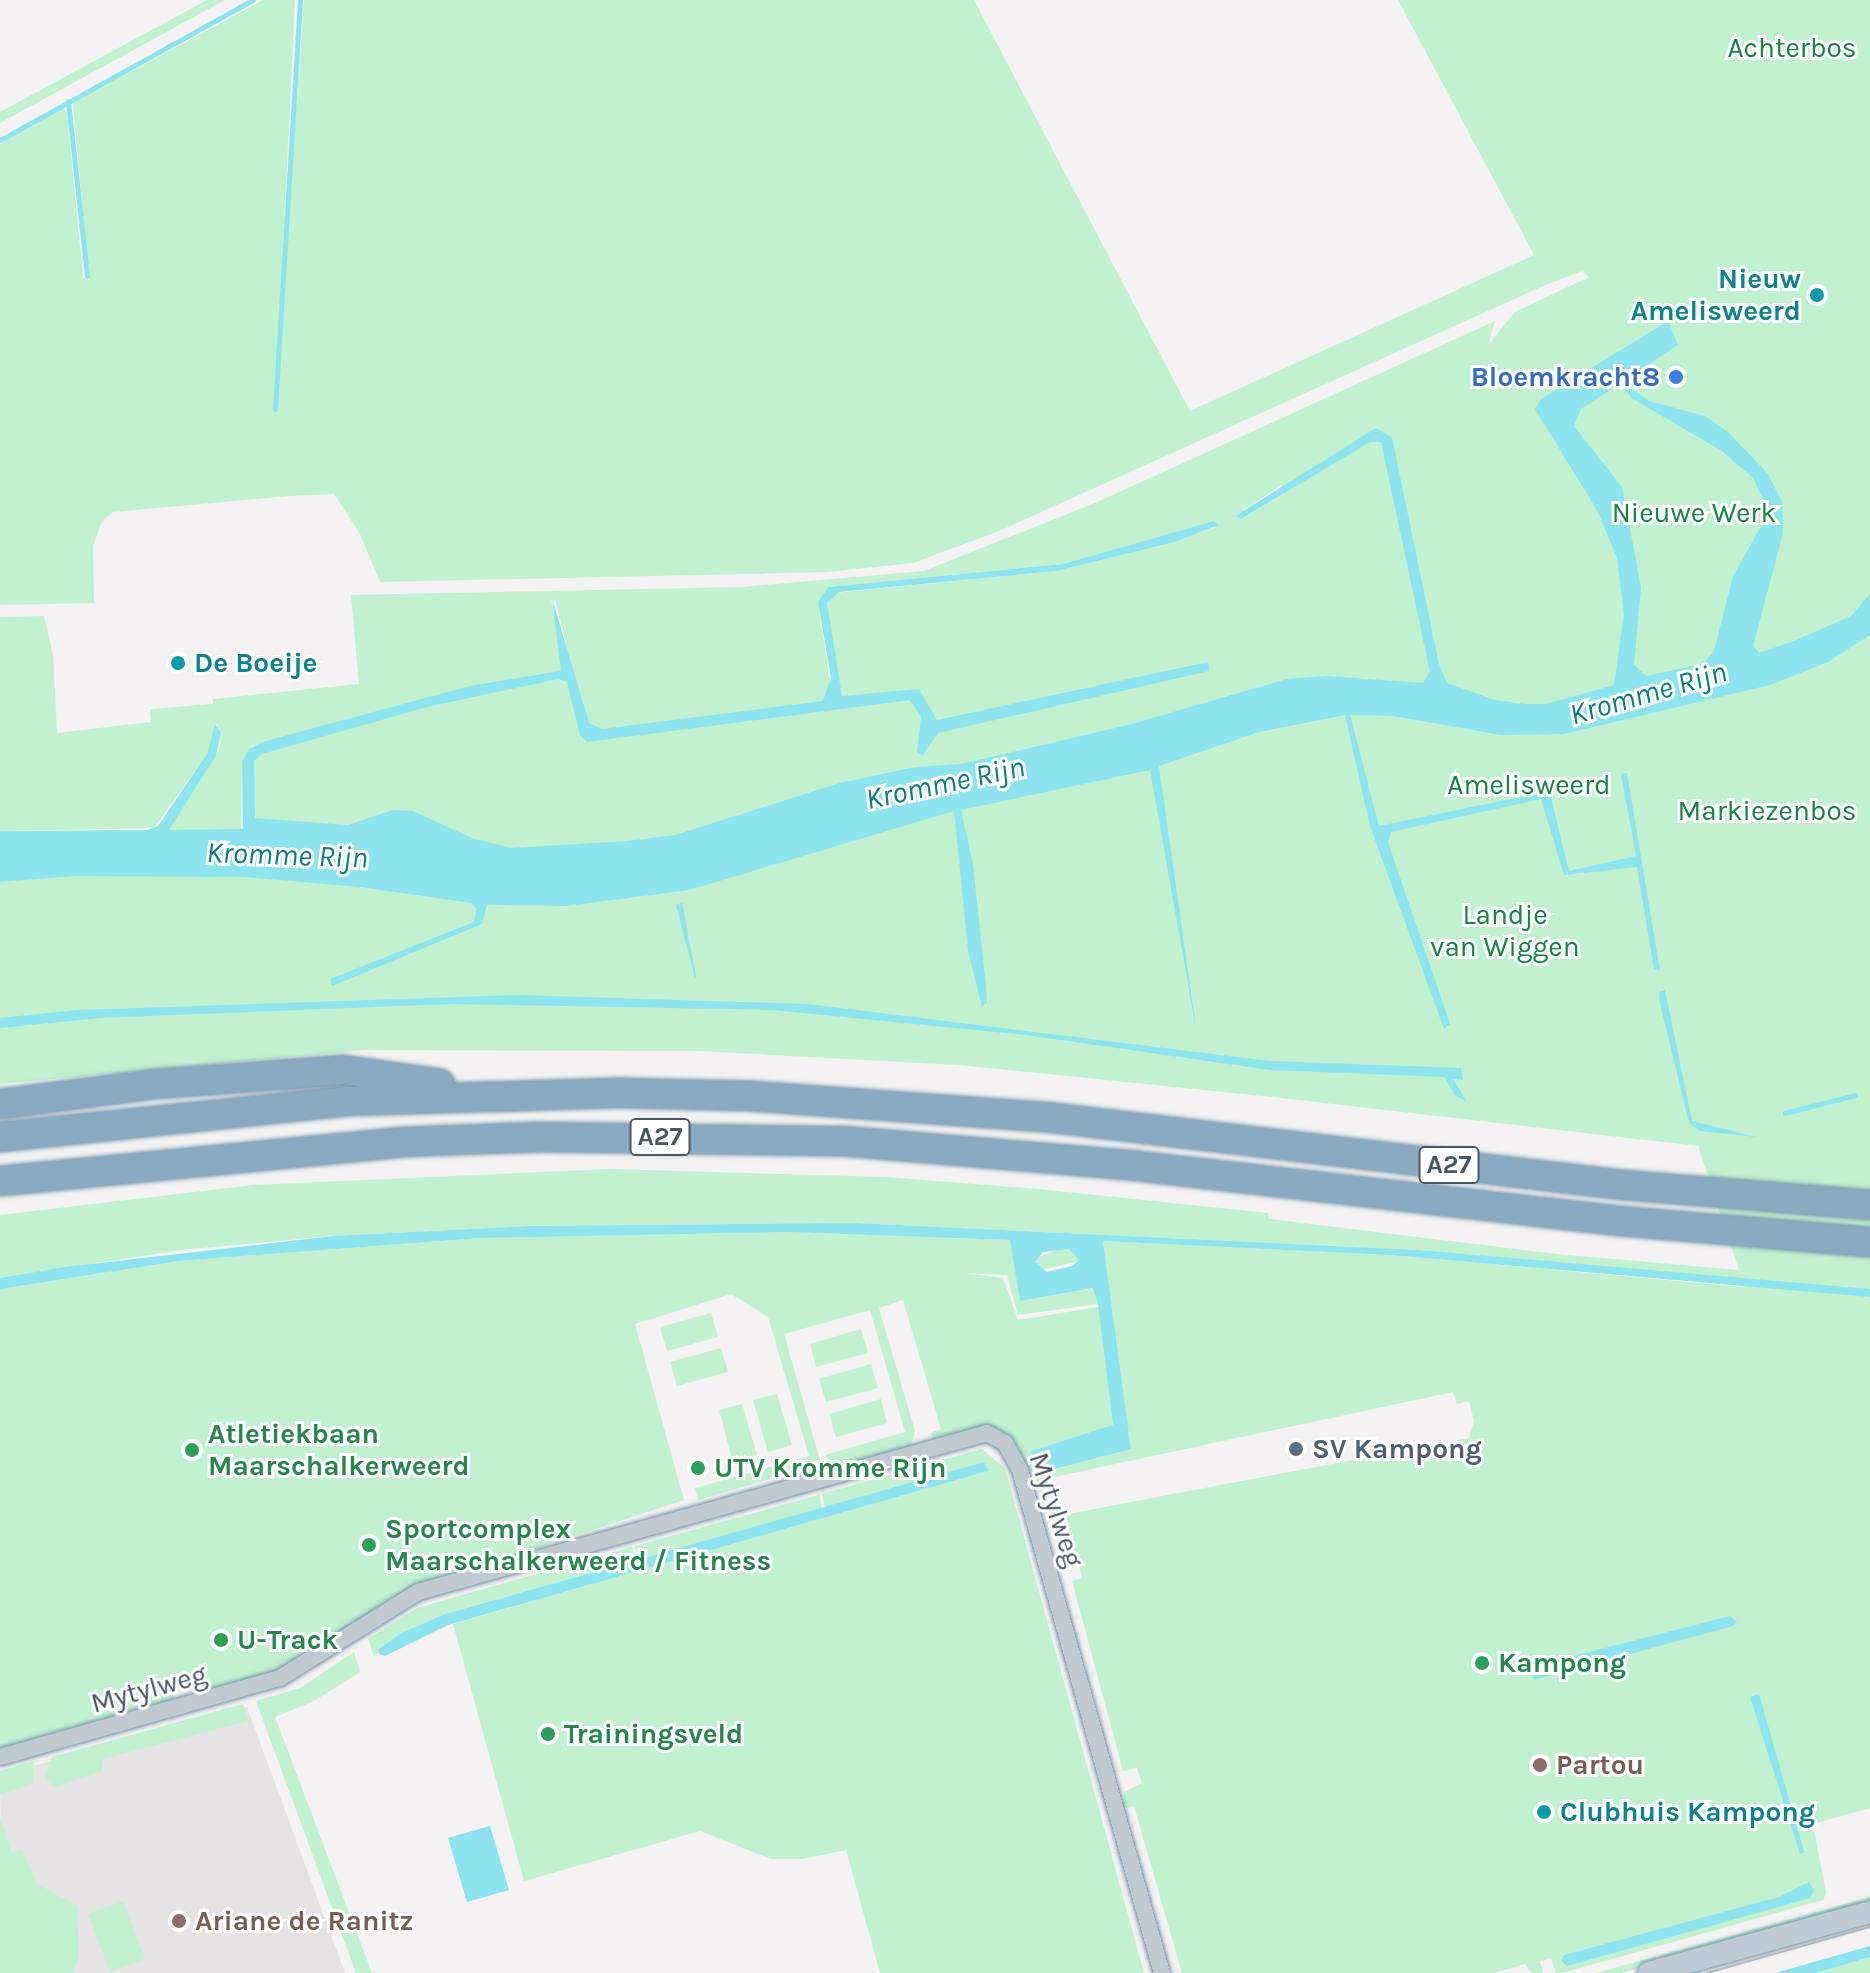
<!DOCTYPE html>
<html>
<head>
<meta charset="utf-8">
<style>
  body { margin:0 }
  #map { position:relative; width:1870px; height:1973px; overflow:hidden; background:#f4f2f2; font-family:Karla,sans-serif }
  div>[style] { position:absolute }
  .education>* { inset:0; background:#e5e3e4 }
  .green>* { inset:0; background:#c1f1ce }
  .water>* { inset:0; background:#8de4ee }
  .stream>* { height:5px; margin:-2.5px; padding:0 2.5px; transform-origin:2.5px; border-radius:2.5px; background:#8de4ee }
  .roads { filter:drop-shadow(0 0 2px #7495ac) drop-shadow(0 0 2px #7495ac) }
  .street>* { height:16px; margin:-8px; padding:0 8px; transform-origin:8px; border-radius:8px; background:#bfcad1 }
  .secondary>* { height:22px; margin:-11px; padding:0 11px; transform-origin:11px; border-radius:11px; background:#bfccd5 }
  .highway>* { height:28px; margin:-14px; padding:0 14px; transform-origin:14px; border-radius:14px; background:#89aac0 }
  .tram>* { height:2px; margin:-1px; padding:0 1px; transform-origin:1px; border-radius:1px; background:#b4b8bc }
  .dots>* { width:22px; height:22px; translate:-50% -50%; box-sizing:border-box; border:4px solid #fff; border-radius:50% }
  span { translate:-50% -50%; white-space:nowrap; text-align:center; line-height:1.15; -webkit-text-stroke:6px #fff; paint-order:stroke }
  .shield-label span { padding:2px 6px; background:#fff; border:2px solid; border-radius:6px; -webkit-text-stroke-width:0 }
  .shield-label { font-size:26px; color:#495760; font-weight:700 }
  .park-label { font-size:28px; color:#168442 }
  .culture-label { font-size:28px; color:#0d838f; font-weight:700 }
  .right { translate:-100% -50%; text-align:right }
  .left { translate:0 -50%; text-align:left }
  .shop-label { font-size:28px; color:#366cbe; font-weight:700 }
  .leisure-label { font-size:28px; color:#27864d; font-weight:700 }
  .service-label { font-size:28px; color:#4e5e75; font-weight:700 }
  .street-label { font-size:28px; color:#495760 }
  .education-label { font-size:28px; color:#785e54; font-weight:700 }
  .water-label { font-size:30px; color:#0c7c89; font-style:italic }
</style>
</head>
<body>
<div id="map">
  <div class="education">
    <i style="clip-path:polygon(247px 1707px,345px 1973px,3px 1973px,0 1775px)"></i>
  </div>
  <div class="green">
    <i style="clip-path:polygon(207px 0,225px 0,0 123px,0 112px)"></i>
    <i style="clip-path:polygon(evenodd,263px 0,295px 0,275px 413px,304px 0,974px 0,1190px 411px,1534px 255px,1398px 0,1870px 0,1870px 1808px,1813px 1824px,1826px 1893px,1823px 1900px,1562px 1973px,1556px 1973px,1551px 1958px,1540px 1961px,1543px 1973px,1532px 1973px,1525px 1964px,1494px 1973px,1182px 1973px,1134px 1806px,1122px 1809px,1124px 1792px,1142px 1783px,1137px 1768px,1123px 1771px,1072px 1581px,1082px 1578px,1070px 1531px,1057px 1533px,1052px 1517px,1469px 1438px,1474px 1421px,1469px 1401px,1457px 1404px,1453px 1392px,1045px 1479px,1047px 1493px,1041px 1493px,1031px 1484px,1022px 1456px,998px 1433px,981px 1429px,934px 1439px,930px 1433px,941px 1429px,903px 1300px,879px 1308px,915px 1431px,910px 1448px,836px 1469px,825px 1455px,905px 1432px,870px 1310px,784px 1334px,821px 1464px,698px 1500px,695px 1488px,809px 1456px,768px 1317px,731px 1294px,635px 1324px,684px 1500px,413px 1589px,388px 1601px,308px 1661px,271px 1678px,197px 1699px,190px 1678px,171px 1684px,177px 1705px,0 1752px,0 1289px,179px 1261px,479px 1238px,787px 1232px,1011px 1240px,1020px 1301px,1094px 1288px,1098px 1304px,1018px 1315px,1007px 1275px,964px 1273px,1003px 1278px,1018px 1320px,1099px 1307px,1113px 1426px,1032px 1451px,1041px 1473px,1131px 1449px,1103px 1241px,1390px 1255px,1744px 1287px,1742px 1280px,1419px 1250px,854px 1223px,530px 1226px,333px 1236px,181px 1250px,0 1278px,0 1215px,254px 1185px,609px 1169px,887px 1177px,1038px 1189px,1268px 1213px,1269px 1219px,1557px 1254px,1739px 1270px,1698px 1146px,1281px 1098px,959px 1065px,698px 1051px,365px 1050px,0 1084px,0 862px,248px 859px,250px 754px,418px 701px,252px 746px,242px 762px,241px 831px,169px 830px,216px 756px,221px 742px,217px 724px,207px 754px,154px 828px,0 831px,0 617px,44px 616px,53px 655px,57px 733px,151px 722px,150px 709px,213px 704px,213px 699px,359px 684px,351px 595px,742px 587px,924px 571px,1095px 503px,1495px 321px,1488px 345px,1515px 312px,1589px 277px,1582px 271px,1543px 286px,999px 531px,913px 563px,827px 572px,380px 582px,360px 534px,334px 494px,289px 496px,113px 512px,102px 521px,93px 546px,94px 603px,0 605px,0 144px,63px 108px,67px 112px,83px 278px,89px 280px,73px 103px,263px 0,1281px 485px,1284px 494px,1241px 519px,1235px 516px,1281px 485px,263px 0,1214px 521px,1216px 527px,1175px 542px,1056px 571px,835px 593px,827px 603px,839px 688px,831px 689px,818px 602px,828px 587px,1063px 564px,1214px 521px,263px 0,551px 599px,556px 601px,569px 658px,563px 661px,551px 599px,263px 0,1810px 1897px,1567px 1966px,1561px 1961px,1565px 1955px,1810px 1897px)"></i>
    <i style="clip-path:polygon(1060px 1249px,1069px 1249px,1080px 1261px,1040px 1270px,1034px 1259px)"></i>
    <i style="clip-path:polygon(711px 1313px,718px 1337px,667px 1351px,660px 1327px)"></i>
    <i style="clip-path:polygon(861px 1329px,868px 1353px,816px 1367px,810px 1344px)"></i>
    <i style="clip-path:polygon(721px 1348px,728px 1372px,677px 1386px,670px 1362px)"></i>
    <i style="clip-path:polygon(871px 1364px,878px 1388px,826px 1402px,819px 1379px)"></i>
    <i style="clip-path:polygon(777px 1394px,792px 1445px,768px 1452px,753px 1400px)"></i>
    <i style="clip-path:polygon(881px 1399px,887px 1423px,836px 1437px,829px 1414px)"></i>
    <i style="clip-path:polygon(742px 1404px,757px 1455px,733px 1462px,719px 1410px)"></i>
    <i style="clip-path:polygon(982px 1449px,1005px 1468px,1144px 1973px,880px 1973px,846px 1850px,803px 1859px,771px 1859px,700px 1831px,524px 1881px,453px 1624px,987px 1471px,984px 1462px,825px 1508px,822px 1494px)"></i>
    <i style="clip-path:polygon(819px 1495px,822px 1509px,639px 1559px,635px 1546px)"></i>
    <i style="clip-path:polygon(632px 1547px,636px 1560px,445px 1614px,401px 1633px,374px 1657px,368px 1639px,417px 1608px)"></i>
    <i style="clip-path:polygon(354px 1652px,360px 1672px,314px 1701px,275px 1717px,372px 1973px,356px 1973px,256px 1701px,300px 1688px)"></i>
    <i style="clip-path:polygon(243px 1704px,248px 1721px,102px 1759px,102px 1771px,54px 1787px,45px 1777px,52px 1757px)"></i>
    <i style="clip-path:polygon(34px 1761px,33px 1784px,0 1794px,0 1771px)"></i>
    <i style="clip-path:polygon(0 1817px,11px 1852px,22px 1849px,37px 1884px,77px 1906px,79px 1957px,72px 1973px,0 1973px)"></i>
    <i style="clip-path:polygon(1870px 1897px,1870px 1903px,1621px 1973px,1596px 1973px)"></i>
    <i style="clip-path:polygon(123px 1901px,145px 1959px,110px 1972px,88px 1914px)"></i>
    <i style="clip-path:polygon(1870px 1957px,1870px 1973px,1816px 1973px)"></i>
  </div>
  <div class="water">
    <i style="clip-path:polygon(evenodd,1668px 321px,1678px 345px,1629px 377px,1627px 386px,1649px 401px,1705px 416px,1728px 432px,1768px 474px,1782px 502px,1783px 533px,1753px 646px,1759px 653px,1794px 641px,1851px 616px,1870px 594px,1870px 635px,1828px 662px,1770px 685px,1564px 734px,1501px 735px,1393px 716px,1350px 715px,1379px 826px,1545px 792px,1550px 794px,1569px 871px,1636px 856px,1621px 774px,1627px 773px,1660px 971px,1654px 969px,1637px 867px,1564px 875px,1541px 799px,1391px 832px,1388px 842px,1450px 1024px,1444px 1029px,1370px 826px,1345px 715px,1259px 732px,1159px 766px,1197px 1035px,1150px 770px,961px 810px,973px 864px,986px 986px,987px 1003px,982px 1006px,968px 951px,954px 811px,689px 890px,567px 906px,487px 905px,482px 924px,332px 986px,330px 979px,474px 922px,476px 909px,472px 903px,360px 887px,245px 877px,74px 876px,0 882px,0 831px,147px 830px,158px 826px,207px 754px,215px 724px,221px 733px,216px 756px,169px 830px,243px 829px,242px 762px,249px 749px,262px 742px,470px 686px,561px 671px,552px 598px,589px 723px,602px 729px,823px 701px,831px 678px,818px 602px,828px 587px,1063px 564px,1214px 521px,1219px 525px,1175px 542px,1056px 571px,839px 592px,827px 603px,842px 696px,919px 689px,937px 720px,1208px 662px,1209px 671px,938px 733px,922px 756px,917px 752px,921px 717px,910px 700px,587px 742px,580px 735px,567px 682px,558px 679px,427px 707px,262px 754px,254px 761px,255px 818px,348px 825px,393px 810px,413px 811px,472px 838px,511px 848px,627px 841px,675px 835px,840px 783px,915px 767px,961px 764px,1132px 724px,1287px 679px,1327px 676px,1423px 683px,1430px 672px,1381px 442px,1370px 442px,1241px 519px,1235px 516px,1376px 428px,1392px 438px,1439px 664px,1447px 683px,1495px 700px,1525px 704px,1546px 704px,1614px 685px,1624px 614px,1617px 558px,1598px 512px,1535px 409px,1541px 399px,1668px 321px,1619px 384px,1633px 399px,1722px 451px,1753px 478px,1765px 504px,1764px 521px,1733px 576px,1714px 651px,1702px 664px,1646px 676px,1634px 664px,1641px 587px,1622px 487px,1574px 426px,1581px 409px,1619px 384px)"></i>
    <i style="clip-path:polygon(682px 903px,696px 976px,695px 978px,676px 905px)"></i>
    <i style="clip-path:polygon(1665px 990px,1692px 1121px,1757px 1137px,1700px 1131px,1689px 1123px,1659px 999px,1659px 992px)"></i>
    <i style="clip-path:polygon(519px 995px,808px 1004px,1270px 1061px,1461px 1068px,1463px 1080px,1453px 1079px,1467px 1102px,1455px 1095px,1444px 1077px,1270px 1070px,1026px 1035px,772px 1010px,450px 1004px,100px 1018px,0 1028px,0 1018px,77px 1010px)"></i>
    <i style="clip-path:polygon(evenodd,854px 1223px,1419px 1250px,1870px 1289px,1870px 1297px,1390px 1255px,1103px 1241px,1131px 1449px,1040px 1473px,1031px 1451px,1113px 1425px,1098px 1304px,1093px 1288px,1020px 1301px,1010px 1240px,787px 1232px,479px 1238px,179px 1261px,0 1289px,0 1278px,65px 1267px,333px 1236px,530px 1226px,854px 1223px,1069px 1249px,1079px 1260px,1072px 1266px,1047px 1272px,1035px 1262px,1043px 1252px,1069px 1249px)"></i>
    <i style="clip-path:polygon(984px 1462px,988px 1471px,448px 1625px,385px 1656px,379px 1654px,379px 1649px,401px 1633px,445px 1614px)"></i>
    <i style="clip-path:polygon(1730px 1616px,1737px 1622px,1733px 1626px,1534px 1680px,1531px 1667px)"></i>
    <i style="clip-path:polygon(1759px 1694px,1804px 1852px,1800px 1854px,1750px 1697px)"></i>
    <i style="clip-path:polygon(490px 1826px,509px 1890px,467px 1902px,448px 1838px)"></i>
    <i style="clip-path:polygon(1809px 1882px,1814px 1890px,1810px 1898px,1567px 1966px,1561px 1961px,1564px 1955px,1779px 1897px)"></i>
    <i style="clip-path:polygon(1870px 1946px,1870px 1957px,1816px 1973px,1775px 1973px)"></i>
  </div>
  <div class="stream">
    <i style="left:68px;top:101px;width:176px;rotate:83.8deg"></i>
    <i style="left:0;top:140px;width:289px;rotate:-29deg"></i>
    <i style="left:275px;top:409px;width:410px;rotate:-86.5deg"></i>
    <i style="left:1785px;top:1113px;width:72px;rotate:-14.4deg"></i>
  </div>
  <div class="roads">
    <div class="street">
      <i style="left:0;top:1757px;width:291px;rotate:-15.8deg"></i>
      <i style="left:280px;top:1678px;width:163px;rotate:-31.9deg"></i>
      <i style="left:418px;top:1592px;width:591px;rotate:-15.61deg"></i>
      <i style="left:987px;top:1433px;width:21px;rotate:29deg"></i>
      <i style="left:1005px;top:1443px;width:31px;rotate:61deg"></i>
      <i style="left:1020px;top:1470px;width:523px;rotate:74.24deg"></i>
    </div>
    <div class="secondary">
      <i style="left:1649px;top:1973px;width:229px;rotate:-15.4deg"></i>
    </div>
    <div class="highway">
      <i style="left:0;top:1104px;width:158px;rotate:-7.3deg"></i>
      <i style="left:157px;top:1084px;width:187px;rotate:-4.3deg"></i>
      <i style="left:343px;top:1070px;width:98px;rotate:8.2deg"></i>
      <i style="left:0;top:1137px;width:349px;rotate:-5.9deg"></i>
      <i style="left:347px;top:1101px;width:275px;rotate:-1.7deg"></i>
      <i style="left:622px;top:1093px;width:128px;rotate:1.3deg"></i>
      <i style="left:750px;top:1096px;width:305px;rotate:4.1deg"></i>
      <i style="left:1054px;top:1118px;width:573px;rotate:6.72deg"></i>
      <i style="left:1623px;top:1185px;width:248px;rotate:4.6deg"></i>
      <i style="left:0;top:1181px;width:404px;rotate:-5.5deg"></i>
      <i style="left:402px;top:1142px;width:139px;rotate:-2.1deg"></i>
      <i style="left:541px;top:1137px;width:301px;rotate:0.8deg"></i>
      <i style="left:842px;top:1141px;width:296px;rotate:4.8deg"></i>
      <i style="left:1137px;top:1166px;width:486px;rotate:6.5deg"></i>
      <i style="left:1620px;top:1221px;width:251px;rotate:4.8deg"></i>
    </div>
  </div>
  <div class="tram">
    <i style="left:1707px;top:1973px;width:169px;rotate:-15.8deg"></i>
  </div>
  <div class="dots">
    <i style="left:1817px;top:295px;background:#0f9aa8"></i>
    <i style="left:1676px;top:377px;background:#3f7fe0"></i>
    <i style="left:178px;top:663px;background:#0f9aa8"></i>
    <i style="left:1296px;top:1449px;background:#5c6f8a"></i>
    <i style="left:192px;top:1450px;background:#2e9e5b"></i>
    <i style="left:698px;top:1468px;background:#2e9e5b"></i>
    <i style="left:369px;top:1545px;background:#2e9e5b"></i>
    <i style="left:221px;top:1640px;background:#2e9e5b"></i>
    <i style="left:1482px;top:1663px;background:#2e9e5b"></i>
    <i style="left:548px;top:1734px;background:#2e9e5b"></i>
    <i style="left:1540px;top:1765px;background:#8d6e63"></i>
    <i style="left:1544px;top:1812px;background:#0f9aa8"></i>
    <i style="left:179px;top:1921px;background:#8d6e63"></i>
  </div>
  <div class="shield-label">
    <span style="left:660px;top:1137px">A27</span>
    <span style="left:1449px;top:1165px">A27</span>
  </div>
  <div class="park-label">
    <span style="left:1792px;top:48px">Achterbos</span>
    <span style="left:1694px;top:513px">Nieuwe Werk</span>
    <span style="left:1529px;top:785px">Amelisweerd</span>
    <span style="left:1767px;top:811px">Markiezenbos</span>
    <span style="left:1505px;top:931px">Landje<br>van Wiggen</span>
  </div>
  <div class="culture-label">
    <span class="right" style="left:1801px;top:295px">Nieuw<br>Amelisweerd</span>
    <span class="left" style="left:194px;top:663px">De Boeije</span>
    <span class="left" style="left:1560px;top:1812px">Clubhuis Kampong</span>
  </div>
  <div class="shop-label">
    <span class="right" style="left:1660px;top:377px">Bloemkracht8</span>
  </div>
  <div class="leisure-label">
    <span class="left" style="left:208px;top:1450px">Atletiekbaan<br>Maarschalkerweerd</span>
    <span class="left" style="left:714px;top:1468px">UTV Kromme Rijn</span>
    <span class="left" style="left:385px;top:1545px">Sportcomplex<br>Maarschalkerweerd / Fitness</span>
    <span class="left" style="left:237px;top:1640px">U-Track</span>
    <span class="left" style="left:1498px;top:1663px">Kampong</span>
    <span class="left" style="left:564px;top:1734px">Trainingsveld</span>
  </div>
  <div class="service-label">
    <span class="left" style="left:1312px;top:1449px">SV Kampong</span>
  </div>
  <div class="street-label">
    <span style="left:1056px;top:1510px;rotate:72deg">Mytylweg</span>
    <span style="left:149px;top:1689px;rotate:-15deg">Mytylweg</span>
  </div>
  <div class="education-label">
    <span class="left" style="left:1556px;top:1765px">Partou</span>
    <span class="left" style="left:195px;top:1921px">Ariane de Ranitz</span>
  </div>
  <div class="water-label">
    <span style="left:1648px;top:693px;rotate:-16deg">Kromme Rijn</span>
    <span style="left:945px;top:783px;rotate:-12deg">Kromme Rijn</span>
    <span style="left:287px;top:855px;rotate:2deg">Kromme Rijn</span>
  </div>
</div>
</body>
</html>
